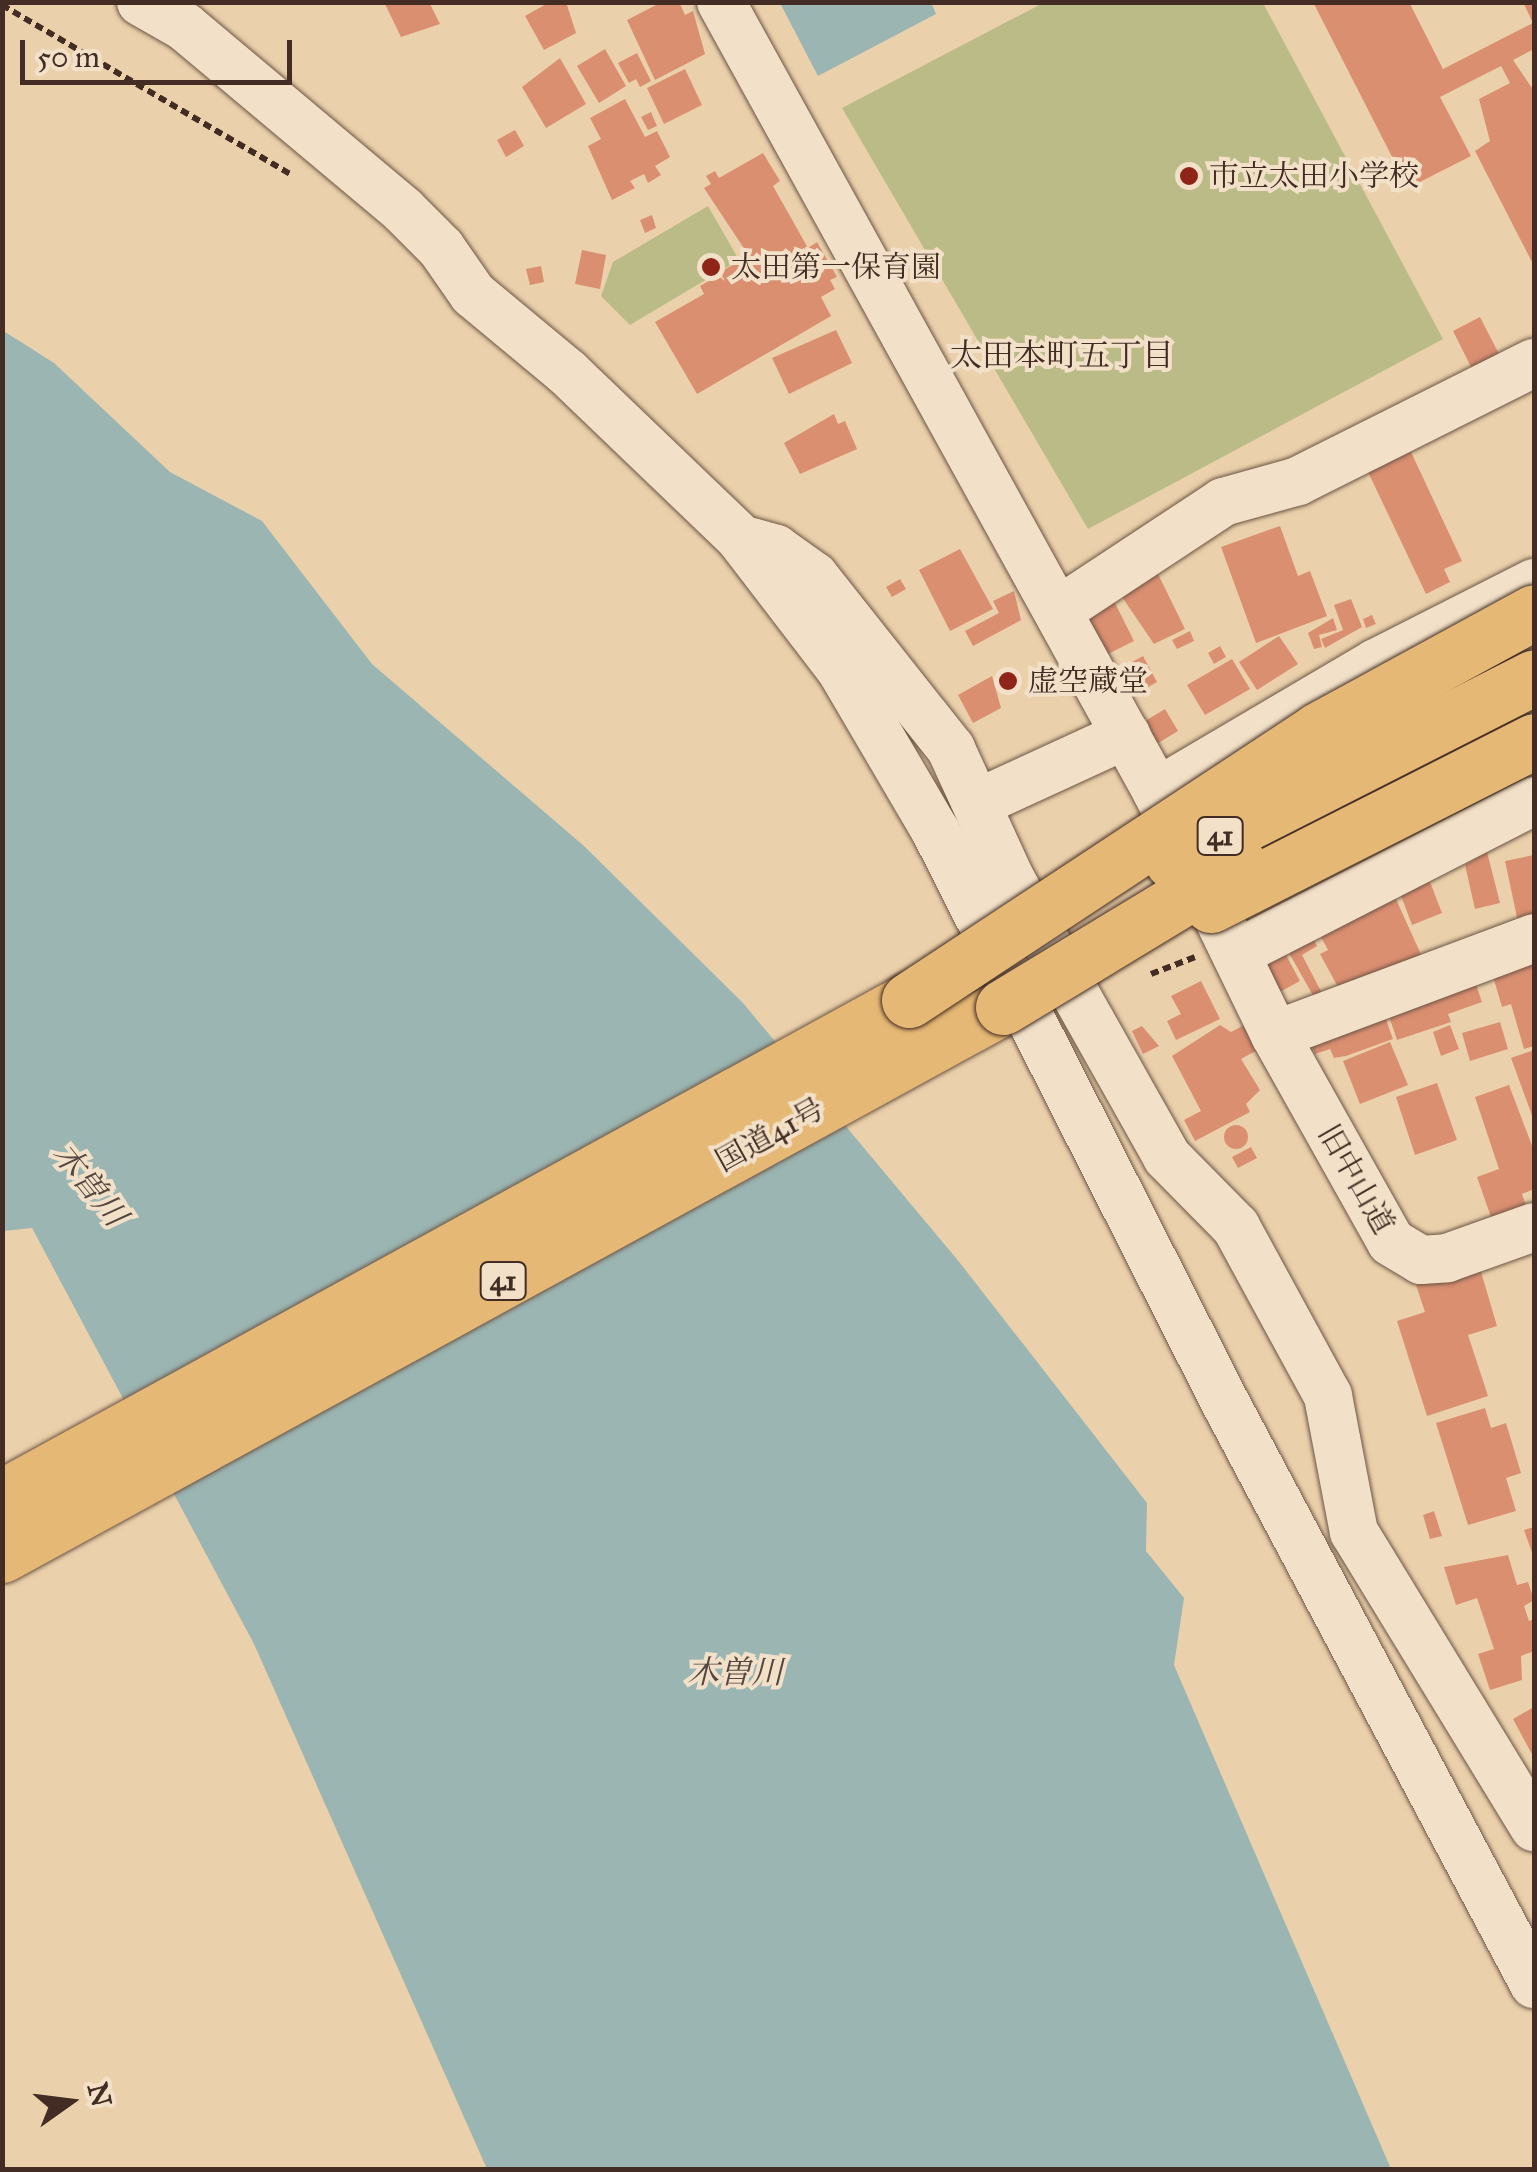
<!DOCTYPE html>
<html>
<head>
<meta charset="utf-8">
<style>
  body { margin:0 }
  #map { position:relative; width:1537px; height:2172px; overflow:hidden; background:#ebd1ab; font-family:"IM FELL Great Primer","Noto Serif JP",serif }
  div>[style] { position:absolute }
  .green>* { inset:0; background:#babb87 }
  .water>* { inset:0; background:#9bb5b2 }
  .building>* { inset:0; background:#db8f71 }
  .round { border-radius:50% }
  .path>* { height:6px; margin-top:-3px; transform-origin:0; background:repeating-linear-gradient(90deg,#422c23 0 8px,transparent 0 13px) }
  .roads { filter:drop-shadow(0 0 2px #6c5545) drop-shadow(0 0 2px #6c5545) }
  .minor>* { height:48px; margin:-24px; padding:0 24px; transform-origin:24px; border-radius:24px; background:#f2e1c8 }
  .highway>* { height:55px; margin:-27.5px; padding:0 27.5px; transform-origin:27.5px; border-radius:27.5px; background:#e6b876 }
  .bridges { filter:drop-shadow(0 0 2px #422c23) drop-shadow(0 0 2px #422c23) }
  .highway-bridge>* { height:55px; margin:-27.5px; padding:0 27.5px; transform-origin:27.5px; border-radius:27.5px; background:#e6b876 }
  .dots>* { width:28px; height:28px; translate:-50% -50%; box-sizing:border-box; border:5px solid #f2e1c8; border-radius:50% }
  span { translate:-50% -50%; white-space:nowrap; text-align:center; line-height:1.15; -webkit-text-stroke:8px #f2e1c8; paint-order:stroke }
  .shield-label span { padding:2px 8px; background:#f2e1c8; border:2px solid; border-radius:8px; -webkit-text-stroke-width:0 }
  .shield-label { font-size:28px; color:#422c23; font-weight:700 }
  .poi-label { font-size:30px; color:#422c23 }
  .left { translate:0 -50%; text-align:left }
  .street-label { font-size:30px; color:#422c23 }
  .neighbourhood-label { font-size:32px; color:#422c23 }
  .water-label { font-size:32px; color:#544740; font-style:italic }
  .frame { position:absolute; inset:0; border:5px solid #422c23; pointer-events:none }
  .north { position:absolute; left:20px; top:2052px; width:100px; height:100px; -webkit-text-stroke:8px #f2e1c8; paint-order:stroke; rotate:76deg; font-size:28px; font-weight:700; line-height:40px; text-align:center; color:#422c23 }
  .north::after { content:''; display:block; margin:auto; width:35px; height:45px; background:#422c23; clip-path:polygon(50% 0,100% 100%,50% 72%,0 100%) }
  .scale { position:absolute; left:20px; top:40px; width:272px; height:45px; box-sizing:border-box; border:5px solid #422c23; border-top:0; padding-left:12px; font-size:30px; line-height:35px; white-space:nowrap; color:#422c23; -webkit-text-stroke:8px #f2e1c8; paint-order:stroke }
</style>
</head>
<body>
<div id="map">
  <div class="green">
    <i style="clip-path:polygon(1045px 2px,1263px 3px,1443px 339px,1088px 529px,842px 108px)"></i>
    <i style="clip-path:polygon(708px 206px,739px 260px,630px 325px,601px 296px,613px 262px)"></i>
  </div>
  <div class="water">
    <i style="clip-path:polygon(780px 3px,931px 3px,936px 14px,818px 76px)"></i>
    <i style="clip-path:polygon(2px 330px,54px 363px,170px 472px,262px 521px,372px 664px,584px 846px,743px 1003px,960px 1263px,1147px 1503px,1146px 1551px,1184px 1598px,1174px 1665px,1391px 2169px,487px 2169px,254px 1644px,32px 1228px,3px 1231px)"></i>
  </div>
  <div class="building">
    <i style="clip-path:polygon(384px 2px,429px 2px,440px 24px,401px 37px)"></i>
    <i style="clip-path:polygon(550px 2px,566px 2px,576px 33px,544px 50px,525px 16px)"></i>
    <i style="clip-path:polygon(662px 2px,679px 2px,685px 15px,693px 11px,705px 54px,655px 80px,627px 20px)"></i>
    <i style="clip-path:polygon(1313px 2px,1409px 2px,1443px 69px,1533px 23px,1523px 2px,1534px 2px,1534px 49px,1513px 60px,1534px 91px,1534px 266px,1475px 151px,1490px 141px,1479px 99px,1510px 83px,1501px 66px,1440px 97px,1471px 156px,1408px 188px)"></i>
    <i style="clip-path:polygon(605px 49px,626px 86px,599px 103px,577px 66px)"></i>
    <i style="clip-path:polygon(637px 53px,651px 81px,640px 87px,636px 79px,629px 83px,618px 63px)"></i>
    <i style="clip-path:polygon(560px 58px,586px 104px,546px 128px,522px 87px)"></i>
    <i style="clip-path:polygon(685px 69px,702px 105px,664px 124px,647px 88px)"></i>
    <i style="clip-path:polygon(625px 99px,645px 137px,657px 131px,670px 157px,655px 166px,661px 175px,648px 183px,644px 174px,630px 181px,635px 188px,612px 200px,588px 146px,601px 139px,590px 118px)"></i>
    <i style="clip-path:polygon(651px 112px,657px 126px,648px 130px,641px 117px)"></i>
    <i style="clip-path:polygon(515px 130px,524px 146px,506px 157px,497px 140px)"></i>
    <i style="clip-path:polygon(763px 153px,780px 181px,773px 186px,808px 248px,817px 242px,837px 277px,830px 280px,835px 289px,821px 297px,831px 316px,697px 394px,655px 322px,704px 294px,700px 286px,718px 276px,725px 281px,720px 272px,749px 256px,704px 188px,711px 184px,706px 176px,715px 171px,719px 178px)"></i>
    <i style="clip-path:polygon(652px 215px,656px 228px,645px 233px,640px 220px)"></i>
    <i style="clip-path:polygon(582px 250px,606px 255px,600px 289px,575px 284px)"></i>
    <i style="clip-path:polygon(541px 266px,544px 282px,530px 285px,526px 269px)"></i>
    <i style="clip-path:polygon(1480px 317px,1500px 356px,1471px 367px,1453px 331px)"></i>
    <i style="clip-path:polygon(836px 330px,852px 363px,789px 394px,772px 358px)"></i>
    <i style="clip-path:polygon(834px 414px,838px 424px,845px 421px,857px 449px,800px 474px,784px 443px)"></i>
    <i style="clip-path:polygon(1411px 452px,1462px 561px,1444px 569px,1450px 582px,1426px 594px,1368px 472px)"></i>
    <i style="clip-path:polygon(1280px 526px,1298px 576px,1310px 571px,1327px 616px,1256px 643px,1221px 547px)"></i>
    <i style="clip-path:polygon(960px 549px,993px 609px,950px 631px,919px 570px)"></i>
    <i style="clip-path:polygon(1158px 574px,1185px 629px,1154px 644px,1122px 597px)"></i>
    <i style="clip-path:polygon(900px 579px,906px 589px,892px 597px,886px 587px)"></i>
    <i style="clip-path:polygon(1014px 591px,1021px 620px,973px 646px,965px 631px,999px 613px,993px 601px)"></i>
    <i style="clip-path:polygon(1351px 599px,1362px 627px,1325px 648px,1321px 639px,1343px 630px,1334px 605px)"></i>
    <i style="clip-path:polygon(1114px 601px,1134px 641px,1104px 656px,1085px 617px)"></i>
    <i style="clip-path:polygon(1372px 615px,1376px 624px,1366px 628px,1363px 619px)"></i>
    <i style="clip-path:polygon(1333px 618px,1337px 630px,1319px 635px,1322px 647px,1314px 649px,1308px 633px)"></i>
    <i style="clip-path:polygon(1190px 631px,1194px 641px,1177px 649px,1172px 640px)"></i>
    <i style="clip-path:polygon(1279px 636px,1298px 664px,1257px 690px,1239px 662px)"></i>
    <i style="clip-path:polygon(1220px 646px,1226px 657px,1214px 664px,1208px 653px)"></i>
    <i style="clip-path:polygon(1143px 656px,1157px 682px,1129px 698px,1114px 672px)"></i>
    <i style="clip-path:polygon(1232px 659px,1250px 689px,1205px 715px,1187px 685px)"></i>
    <i style="clip-path:polygon(992px 676px,1001px 708px,973px 723px,958px 695px)"></i>
    <i style="clip-path:polygon(1165px 709px,1178px 731px,1155px 745px,1142px 723px)"></i>
    <i style="clip-path:polygon(1487px 852px,1500px 903px,1475px 909px,1465px 865px)"></i>
    <i style="clip-path:polygon(1534px 855px,1534px 919px,1518px 922px,1505px 861px)"></i>
    <i style="clip-path:polygon(1430px 882px,1442px 913px,1412px 925px,1400px 893px)"></i>
    <i style="clip-path:polygon(1395px 897px,1424px 961px,1344px 998px,1320px 954px,1328px 950px,1321px 937px)"></i>
    <i style="clip-path:polygon(1313px 939px,1317px 946px,1302px 955px,1323px 995px,1315px 999px,1289px 953px)"></i>
    <i style="clip-path:polygon(1286px 955px,1300px 981px,1278px 993px,1264px 966px)"></i>
    <i style="clip-path:polygon(1534px 961px,1534px 1046px,1524px 1049px,1511px 1004px,1502px 1007px,1492px 973px)"></i>
    <i style="clip-path:polygon(1469px 964px,1482px 1002px,1448px 1014px,1451px 1022px,1397px 1040px,1383px 998px)"></i>
    <i style="clip-path:polygon(1201px 981px,1220px 1019px,1176px 1040px,1167px 1021px,1181px 1014px,1171px 996px)"></i>
    <i style="clip-path:polygon(1381px 1006px,1393px 1039px,1346px 1056px,1334px 1058px,1330px 1049px,1315px 1054px,1305px 1029px)"></i>
    <i style="clip-path:polygon(1500px 1022px,1508px 1049px,1470px 1061px,1462px 1033px)"></i>
    <i style="clip-path:polygon(1248px 1023px,1261px 1048px,1241px 1059px,1260px 1090px,1246px 1104px,1250px 1112px,1195px 1141px,1184px 1120px,1201px 1111px,1172px 1056px,1220px 1025px,1231px 1032px)"></i>
    <i style="clip-path:polygon(1450px 1025px,1459px 1049px,1441px 1056px,1433px 1032px)"></i>
    <i style="clip-path:polygon(1142px 1026px,1159px 1046px,1143px 1054px,1132px 1031px)"></i>
    <i style="clip-path:polygon(1390px 1042px,1408px 1085px,1360px 1104px,1343px 1061px)"></i>
    <i style="clip-path:polygon(1534px 1050px,1534px 1121px,1511px 1058px)"></i>
    <i style="clip-path:polygon(1437px 1083px,1457px 1140px,1415px 1155px,1396px 1097px)"></i>
    <i style="clip-path:polygon(1509px 1085px,1534px 1151px,1534px 1189px,1522px 1194px,1527px 1208px,1492px 1220px,1477px 1177px,1499px 1169px,1475px 1097px)"></i>
    <i class="round" style="left:1224px;top:1125px;width:24px;height:24px"></i>
    <i style="clip-path:polygon(1251px 1147px,1257px 1158px,1238px 1168px,1232px 1157px)"></i>
    <i style="clip-path:polygon(1479px 1265px,1497px 1326px,1468px 1335px,1488px 1396px,1427px 1416px,1397px 1321px,1425px 1312px,1416px 1285px)"></i>
    <i style="clip-path:polygon(1485px 1408px,1491px 1428px,1506px 1423px,1521px 1473px,1506px 1478px,1516px 1511px,1468px 1525px,1436px 1423px)"></i>
    <i style="clip-path:polygon(1434px 1511px,1442px 1536px,1430px 1539px,1423px 1515px)"></i>
    <i style="clip-path:polygon(1534px 1527px,1534px 1558px,1524px 1530px)"></i>
    <i style="clip-path:polygon(1508px 1555px,1517px 1585px,1528px 1582px,1534px 1600px,1524px 1606px,1529px 1621px,1534px 1619px,1534px 1651px,1521px 1656px,1522px 1680px,1490px 1690px,1478px 1654px,1494px 1649px,1477px 1598px,1456px 1605px,1444px 1567px)"></i>
    <i style="clip-path:polygon(1534px 1707px,1534px 1758px,1513px 1719px)"></i>
  </div>
  <div class="path">
    <i style="left:2px;top:5px;width:334px;rotate:30.4deg"></i>
    <i style="left:1151px;top:974px;width:47px;rotate:-21.1deg"></i>
  </div>
  <div class="roads">
    <div class="minor">
      <i style="left:141px;top:2px;width:51px;rotate:29.6deg"></i>
      <i style="left:185px;top:27px;width:285px;rotate:40deg"></i>
      <i style="left:403px;top:210px;width:54px;rotate:45deg"></i>
      <i style="left:441px;top:248px;width:56px;rotate:55.2deg"></i>
      <i style="left:473px;top:294px;width:124px;rotate:39.7deg"></i>
      <i style="left:568px;top:373px;width:237px;rotate:43.8deg"></i>
      <i style="left:739px;top:537px;width:168px;rotate:52.5deg"></i>
      <i style="left:841px;top:670px;width:188px;rotate:59.6deg"></i>
      <i style="left:936px;top:832px;width:641px;rotate:63.12deg"></i>
      <i style="left:1226px;top:1404px;width:657px;rotate:62.03deg"></i>
      <i style="left:721px;top:2px;width:902px;rotate:61.11deg"></i>
      <i style="left:1157px;top:792px;width:270px;rotate:64.1deg"></i>
      <i style="left:1275px;top:1035px;width:237px;rotate:60.7deg"></i>
      <i style="left:1391px;top:1242px;width:35px;rotate:31deg"></i>
      <i style="left:1421px;top:1260px;width:26px;rotate:-4deg"></i>
      <i style="left:1447px;top:1258px;width:92px;rotate:-19.6deg"></i>
      <i style="left:752px;top:542px;width:25px;rotate:16deg"></i>
      <i style="left:776px;top:549px;width:47px;rotate:35.4deg"></i>
      <i style="left:814px;top:576px;width:221px;rotate:51.6deg"></i>
      <i style="left:951px;top:749px;width:142px;rotate:65.4deg"></i>
      <i style="left:1010px;top:878px;width:320px;rotate:60.6deg"></i>
      <i style="left:1167px;top:1157px;width:98px;rotate:45.4deg"></i>
      <i style="left:1236px;top:1227px;width:192px;rotate:61.4deg"></i>
      <i style="left:1328px;top:1396px;width:138px;rotate:79.2deg"></i>
      <i style="left:1354px;top:1532px;width:346px;rotate:58.6deg"></i>
      <i style="left:1058px;top:611px;width:198px;rotate:-33.4deg"></i>
      <i style="left:1223px;top:502px;width:78px;rotate:-15.6deg"></i>
      <i style="left:1298px;top:481px;width:264px;rotate:-26.6deg"></i>
      <i style="left:1157px;top:792px;width:254px;rotate:-30.5deg"></i>
      <i style="left:1376px;top:663px;width:177px;rotate:-26.9deg"></i>
      <i style="left:980px;top:802px;width:161px;rotate:-24.7deg"></i>
      <i style="left:1239px;top:952px;width:331px;rotate:-27.1deg"></i>
      <i style="left:1275px;top:1035px;width:277px;rotate:-20.5deg"></i>
    </div>
    <div class="highway">
      <i style="left:2px;top:1497px;width:1034px;rotate:-28.72deg"></i>
      <i style="left:2px;top:1555px;width:1141px;rotate:-28.7deg"></i>
    </div>
  </div>
  <div class="bridges">
    <div class="highway-bridge">
      <i style="left:1172px;top:861px;width:406px;rotate:-26.9deg"></i>
      <i style="left:1211px;top:905px;width:362px;rotate:-26.9deg"></i>
      <i style="left:909px;top:1000px;width:490px;rotate:-33.4deg"></i>
      <i style="left:1318px;top:730px;width:246px;rotate:-28.6deg"></i>
      <i style="left:1003px;top:1007px;width:276px;rotate:-31.2deg"></i>
    </div>
  </div>
  <div class="dots">
    <i style="left:1189px;top:176px;background:#8f2418"></i>
    <i style="left:711px;top:267px;background:#8f2418"></i>
    <i style="left:1008px;top:681px;background:#8f2418"></i>
  </div>
  <div class="shield-label">
    <span style="left:1220px;top:836px">41</span>
    <span style="left:503px;top:1281px">41</span>
  </div>
  <div class="poi-label">
    <span class="left" style="left:1209px;top:176px">市立太田小学校</span>
    <span class="left" style="left:731px;top:267px">太田第一保育園</span>
    <span class="left" style="left:1028px;top:681px">虚空蔵堂</span>
  </div>
  <div class="street-label">
    <span style="left:770px;top:1135px;rotate:-29deg">国道41号</span>
    <span style="left:1356px;top:1179px;rotate:60deg">旧中山道</span>
  </div>
  <div class="neighbourhood-label">
    <span style="left:1062px;top:356px">太田本町五丁目</span>
  </div>
  <div class="water-label">
    <span style="left:89px;top:1185px;rotate:51deg">木曽川</span>
    <span style="left:735px;top:1673px">木曽川</span>
  </div>
  <div class="frame"></div>
  <div class="north">N</div>
  <div class="scale">50 m</div>
</div>
</body>
</html>
